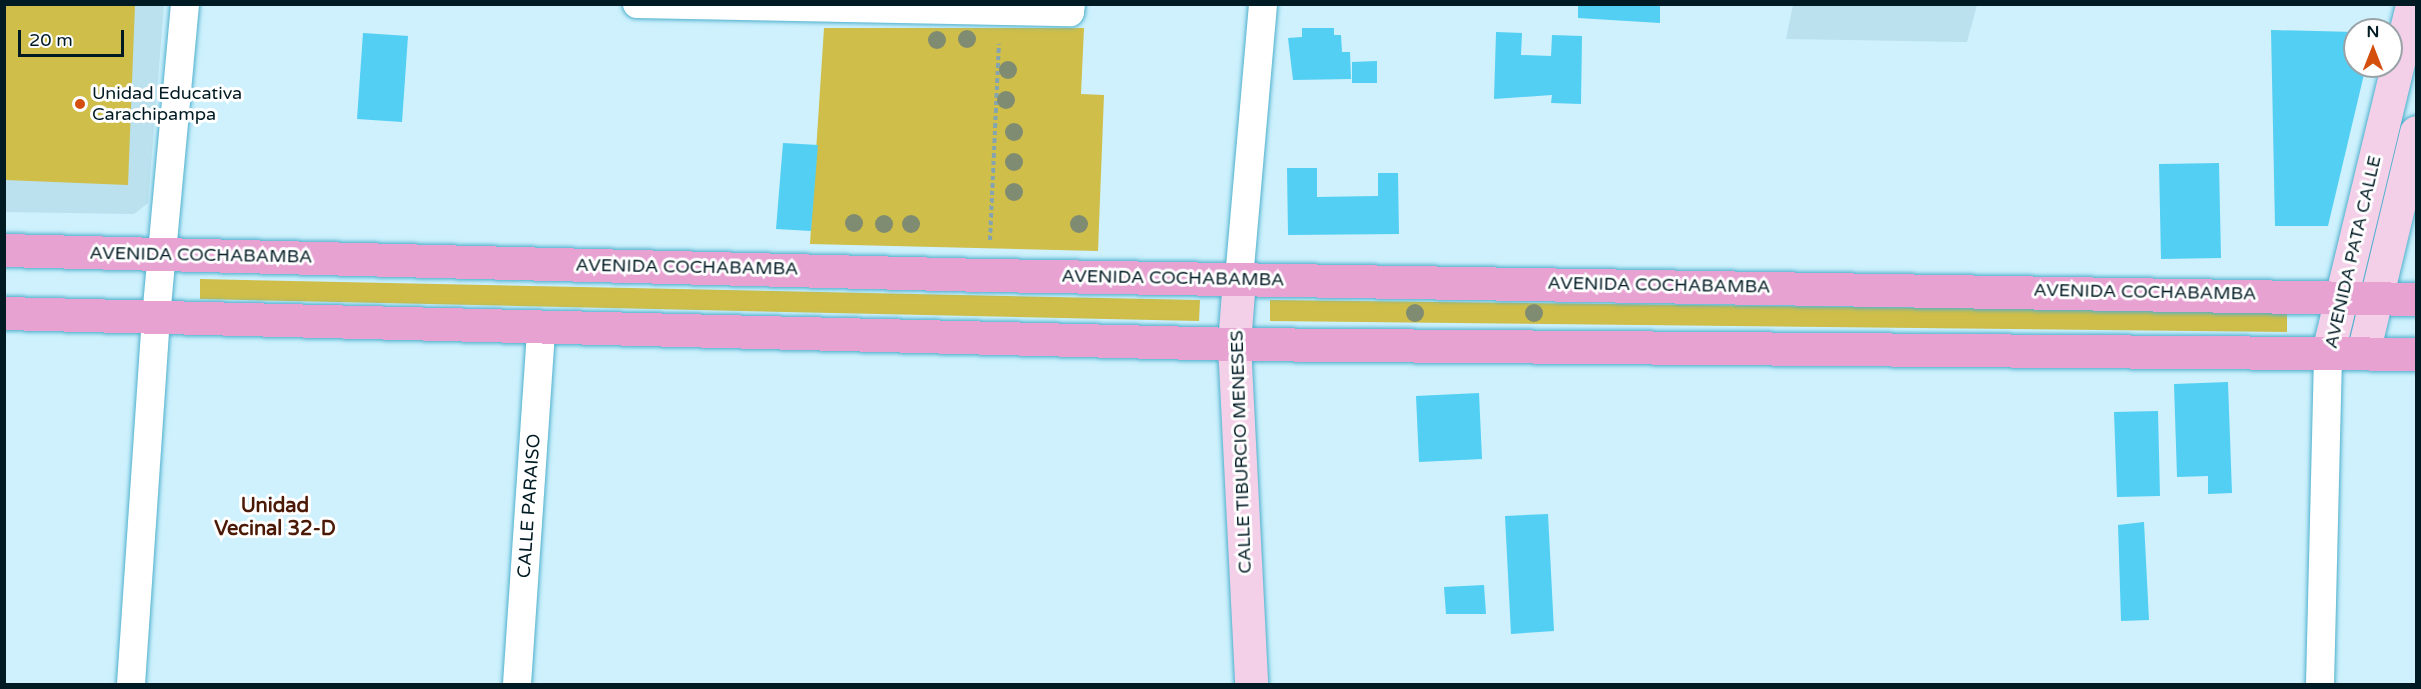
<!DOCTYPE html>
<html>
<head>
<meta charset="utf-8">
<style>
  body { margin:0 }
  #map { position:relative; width:2421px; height:689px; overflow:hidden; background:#cef1fd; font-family:"Varela Round",sans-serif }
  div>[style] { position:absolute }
  .built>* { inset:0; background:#bbe1ee }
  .green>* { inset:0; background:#cfbe49 }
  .building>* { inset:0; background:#53cff3 }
  .path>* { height:4px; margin-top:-2px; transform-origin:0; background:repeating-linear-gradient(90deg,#84a4af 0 4.5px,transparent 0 7.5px) }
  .roads { filter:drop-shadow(0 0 2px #4fb0cd) drop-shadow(0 0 2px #4fb0cd) }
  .street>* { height:28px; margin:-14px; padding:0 14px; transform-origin:14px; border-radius:14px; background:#fff }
  .secondary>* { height:33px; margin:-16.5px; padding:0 16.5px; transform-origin:16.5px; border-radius:16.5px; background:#f3d0e8 }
  .primary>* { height:33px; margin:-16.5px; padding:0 16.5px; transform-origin:16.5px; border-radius:16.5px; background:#e7a2d2 }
  .trees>* { width:18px; height:18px; margin:-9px; border-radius:50%; background:#808c72 }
  .dots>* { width:16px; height:16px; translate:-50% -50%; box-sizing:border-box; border:3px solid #fff; border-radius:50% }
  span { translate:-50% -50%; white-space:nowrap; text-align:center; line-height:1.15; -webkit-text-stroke:6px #fff; paint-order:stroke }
  .poi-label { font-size:18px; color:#001a23 }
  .left { translate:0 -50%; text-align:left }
  .street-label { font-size:18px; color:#001a23 }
  .neighbourhood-label { font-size:20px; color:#4b1a07; font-weight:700 }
  .frame { position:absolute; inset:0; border:6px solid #001a23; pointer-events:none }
  .north { position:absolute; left:2343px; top:18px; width:60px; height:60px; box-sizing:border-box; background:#fff; border:2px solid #99a3a7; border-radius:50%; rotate:0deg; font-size:16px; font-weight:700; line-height:24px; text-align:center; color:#001a23 }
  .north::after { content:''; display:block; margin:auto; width:21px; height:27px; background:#d44e0e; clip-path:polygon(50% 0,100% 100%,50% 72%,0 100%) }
  .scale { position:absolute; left:18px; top:30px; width:106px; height:27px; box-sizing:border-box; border:3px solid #001a23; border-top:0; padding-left:8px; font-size:18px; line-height:21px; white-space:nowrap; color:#001a23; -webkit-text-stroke:4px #fff; paint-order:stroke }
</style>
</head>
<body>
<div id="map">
  <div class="built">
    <i style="clip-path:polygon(5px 5px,164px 5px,148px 203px,134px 214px,5px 212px)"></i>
    <i style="clip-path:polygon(1793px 5px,1793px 4px,1977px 5px,1967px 42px,1786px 39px)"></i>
  </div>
  <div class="green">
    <i style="clip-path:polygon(5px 4px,135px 5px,128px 185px,5px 180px)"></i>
    <i style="clip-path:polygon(824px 28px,1084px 28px,1081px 94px,1104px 95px,1098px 251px,810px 244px)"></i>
    <i style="clip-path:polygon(200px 279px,1200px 300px,1199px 321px,200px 299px)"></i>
    <i style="clip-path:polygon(1270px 300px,2287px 312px,2287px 332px,1270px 321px)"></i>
  </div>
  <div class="building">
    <i style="clip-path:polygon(1578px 5px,1660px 5px,1660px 23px,1578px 18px)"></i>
    <i style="clip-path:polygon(1302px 28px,1334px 28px,1334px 35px,1341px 35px,1342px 52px,1350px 52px,1351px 79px,1293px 80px,1288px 38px,1302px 37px)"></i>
    <i style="clip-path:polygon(2271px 30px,2355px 32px,2355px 66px,2366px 66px,2328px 226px,2275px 226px)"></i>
    <i style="clip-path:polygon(1496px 32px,1522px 33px,1521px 55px,1551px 56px,1552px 35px,1582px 36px,1581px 104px,1551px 103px,1552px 95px,1494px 99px)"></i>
    <i style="clip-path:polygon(363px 33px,408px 36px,402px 122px,357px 119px)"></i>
    <i style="clip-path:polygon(1377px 61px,1377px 83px,1352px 83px,1352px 62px)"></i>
    <i style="clip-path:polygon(783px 143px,818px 145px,811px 231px,776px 229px)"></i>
    <i style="clip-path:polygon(2219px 163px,2221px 258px,2161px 259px,2159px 164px)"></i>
    <i style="clip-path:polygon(1287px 168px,1317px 168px,1317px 197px,1378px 196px,1378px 173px,1398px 173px,1399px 234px,1288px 235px)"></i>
    <i style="clip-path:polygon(2228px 382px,2232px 493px,2208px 494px,2208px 476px,2177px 477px,2174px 384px)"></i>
    <i style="clip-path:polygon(1479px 393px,1482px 459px,1419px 462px,1416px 396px)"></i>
    <i style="clip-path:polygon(2158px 411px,2160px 496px,2117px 497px,2114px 412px)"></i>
    <i style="clip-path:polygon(1548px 514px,1554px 631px,1511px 634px,1505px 516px)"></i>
    <i style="clip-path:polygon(2144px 522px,2149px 620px,2121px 621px,2118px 525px)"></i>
    <i style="clip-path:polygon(1484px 585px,1486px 614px,1446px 614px,1444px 587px)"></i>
  </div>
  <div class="path">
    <i style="left:990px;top:240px;width:196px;rotate:-87.4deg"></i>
  </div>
  <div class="roads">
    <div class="street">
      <i style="left:637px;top:4px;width:433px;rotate:1.1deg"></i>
      <i style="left:1070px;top:12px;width:8px;rotate:-83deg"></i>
      <i style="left:1239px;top:279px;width:276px;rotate:-85deg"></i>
      <i style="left:131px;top:684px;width:368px;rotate:-86.1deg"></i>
      <i style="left:156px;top:317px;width:314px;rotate:-84.7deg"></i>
      <i style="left:517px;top:684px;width:357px;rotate:-86.1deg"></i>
      <i style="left:2320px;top:684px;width:332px;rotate:-88.6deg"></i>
    </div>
    <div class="secondary">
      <i style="left:1239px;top:279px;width:65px;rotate:94.4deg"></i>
      <i style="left:1234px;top:344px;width:340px;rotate:87.1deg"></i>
      <i style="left:2328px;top:352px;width:358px;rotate:-76.4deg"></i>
      <i style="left:2363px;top:353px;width:227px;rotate:-76.5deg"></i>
    </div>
    <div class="primary">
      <i style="left:4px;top:250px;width:984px;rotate:1.46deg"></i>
      <i style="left:988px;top:275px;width:1428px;rotate:0.96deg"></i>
      <i style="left:4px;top:313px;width:1230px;rotate:1.44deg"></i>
      <i style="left:1234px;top:344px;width:1182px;rotate:0.48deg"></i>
    </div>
  </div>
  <div class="trees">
    <i style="left:967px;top:39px"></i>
    <i style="left:937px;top:40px"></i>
    <i style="left:1008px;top:70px"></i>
    <i style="left:1006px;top:100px"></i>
    <i style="left:1014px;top:132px"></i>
    <i style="left:1014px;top:162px"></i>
    <i style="left:1014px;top:192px"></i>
    <i style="left:854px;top:223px"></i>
    <i style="left:884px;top:224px"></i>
    <i style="left:911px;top:224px"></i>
    <i style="left:1079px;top:224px"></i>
    <i style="left:1415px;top:313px"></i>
    <i style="left:1534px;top:313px"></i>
  </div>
  <div class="dots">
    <i style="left:80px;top:104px;background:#d44e0e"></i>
  </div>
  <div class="poi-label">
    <span class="left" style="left:92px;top:104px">Unidad Educativa<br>Carachipampa</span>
  </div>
  <div class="street-label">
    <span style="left:2353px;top:252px;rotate:-77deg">AVENIDA PATA CALLE</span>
    <span style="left:201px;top:255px;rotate:1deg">AVENIDA COCHABAMBA</span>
    <span style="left:687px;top:267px;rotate:1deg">AVENIDA COCHABAMBA</span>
    <span style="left:1173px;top:278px;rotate:1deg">AVENIDA COCHABAMBA</span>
    <span style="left:1659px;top:285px;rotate:1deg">AVENIDA COCHABAMBA</span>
    <span style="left:2145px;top:292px;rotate:1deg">AVENIDA COCHABAMBA</span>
    <span style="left:1241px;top:452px;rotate:-92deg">CALLE TIBURCIO MENESES</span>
    <span style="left:529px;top:506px;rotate:-86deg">CALLE PARAISO</span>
  </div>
  <div class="neighbourhood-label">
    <span style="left:275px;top:518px">Unidad<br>Vecinal 32-D</span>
  </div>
  <div class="frame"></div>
  <div class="north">N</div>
  <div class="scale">20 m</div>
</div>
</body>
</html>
